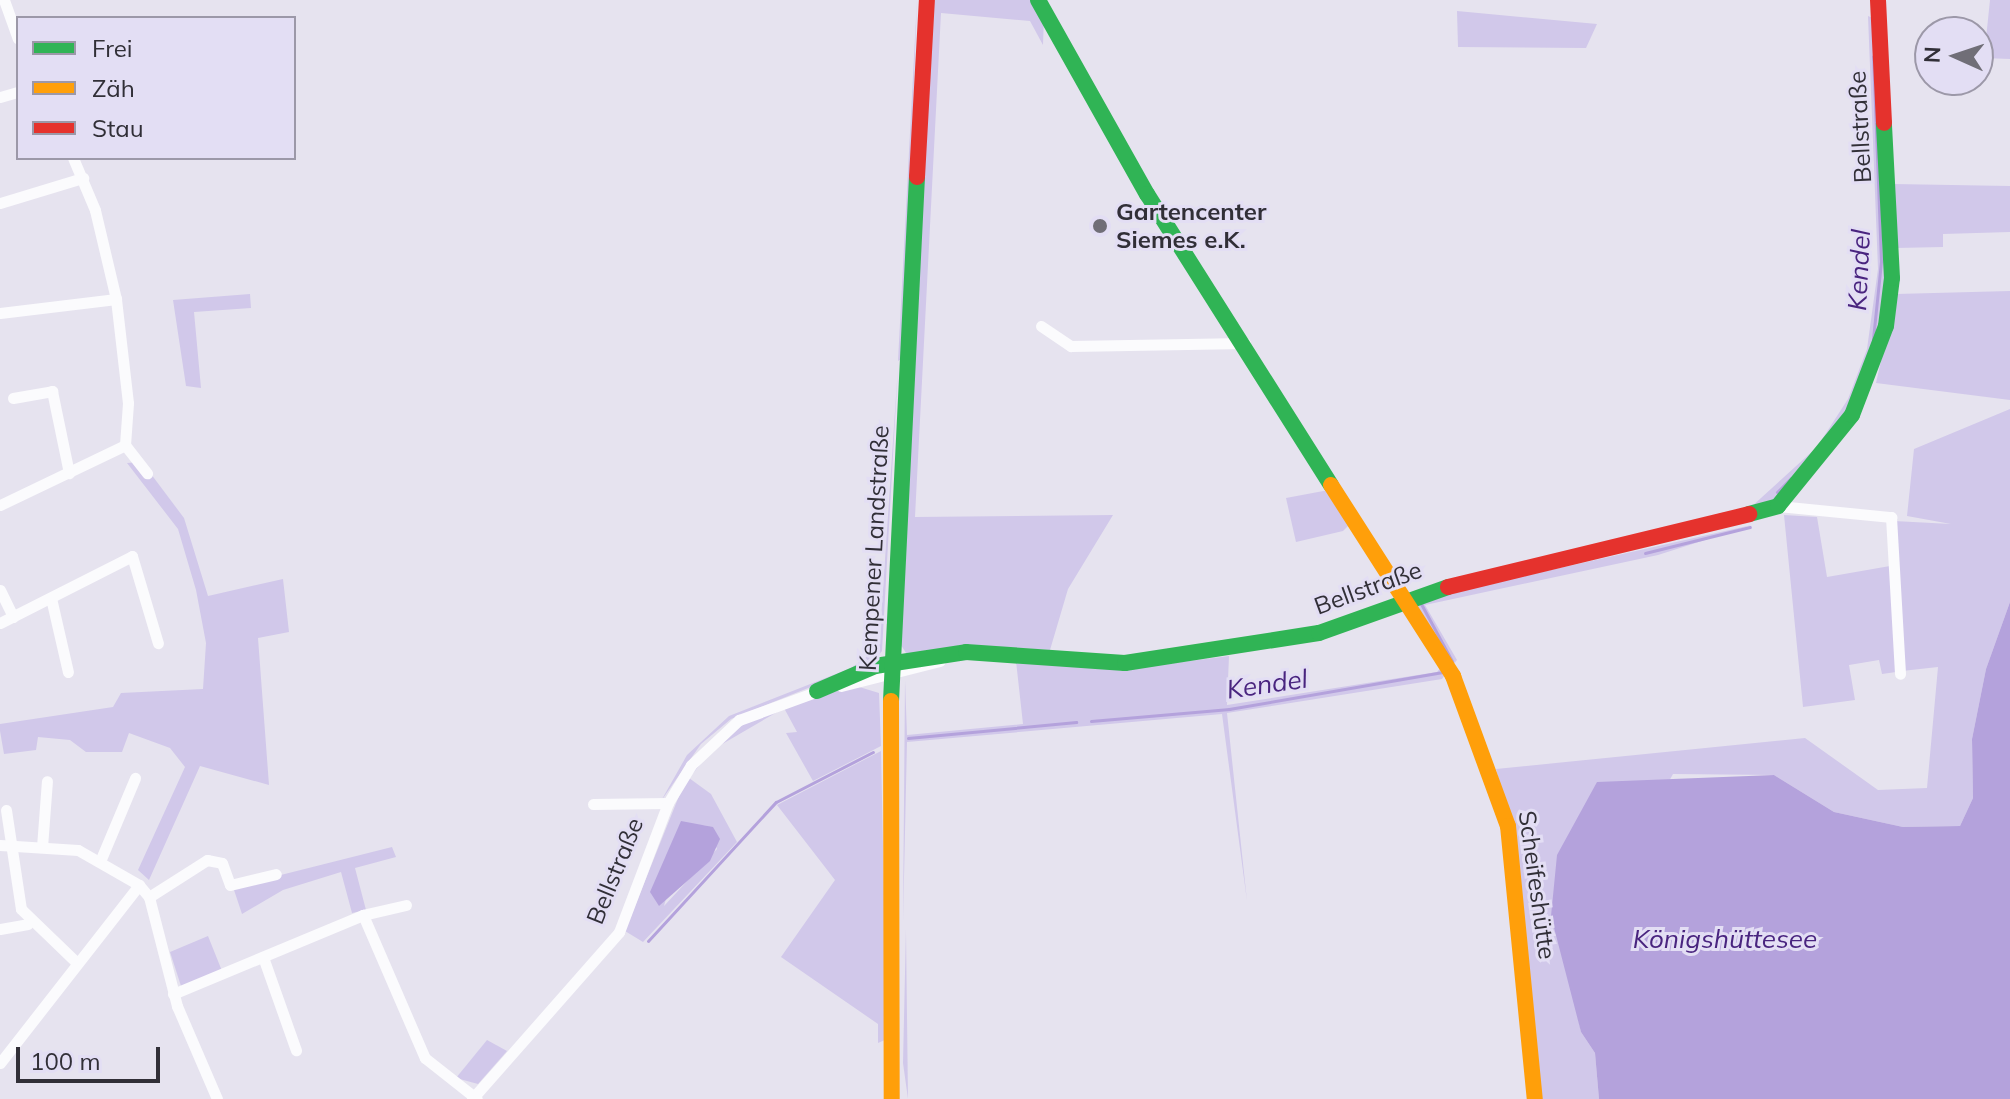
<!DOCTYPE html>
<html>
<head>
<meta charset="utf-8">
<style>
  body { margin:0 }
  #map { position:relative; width:2010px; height:1099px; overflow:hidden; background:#e6e3ef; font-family:Mulish,sans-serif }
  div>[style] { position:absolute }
  .green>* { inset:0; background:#d1c8ea }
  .water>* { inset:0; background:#b4a2dc }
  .stream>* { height:3px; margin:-1.5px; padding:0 1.5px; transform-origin:1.5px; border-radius:1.5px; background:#b4a2dc }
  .street>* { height:11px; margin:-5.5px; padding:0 5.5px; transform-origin:5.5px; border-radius:5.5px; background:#fbfbfd }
  .fast>* { height:16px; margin:-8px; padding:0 8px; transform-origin:8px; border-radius:8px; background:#30b455 }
  .slow>* { height:16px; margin:-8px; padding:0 8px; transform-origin:8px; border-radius:8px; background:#ff9f0a }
  .jam>* { height:16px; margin:-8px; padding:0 8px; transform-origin:8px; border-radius:8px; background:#e5322d }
  .dots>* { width:22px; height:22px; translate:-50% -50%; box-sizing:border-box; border:4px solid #e3def4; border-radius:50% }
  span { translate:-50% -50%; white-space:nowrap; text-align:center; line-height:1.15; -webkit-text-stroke:6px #e3def4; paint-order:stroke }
  .street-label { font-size:24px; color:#312f37 }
  .poi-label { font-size:24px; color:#312f37; font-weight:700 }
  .left { translate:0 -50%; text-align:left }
  .water-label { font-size:26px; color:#49247f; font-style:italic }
  .legend { position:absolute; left:16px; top:16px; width:280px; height:144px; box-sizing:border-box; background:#e3def4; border:2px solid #9c98a8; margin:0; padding:10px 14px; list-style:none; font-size:24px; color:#312f37 }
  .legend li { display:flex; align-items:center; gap:16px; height:40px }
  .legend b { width:40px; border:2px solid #9c98a8 }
  .north { position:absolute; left:1914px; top:16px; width:80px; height:80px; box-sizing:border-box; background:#e3def4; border:2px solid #9c98a8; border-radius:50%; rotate:273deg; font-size:22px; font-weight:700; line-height:32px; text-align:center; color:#312f37 }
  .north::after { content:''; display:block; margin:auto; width:28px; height:36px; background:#706e77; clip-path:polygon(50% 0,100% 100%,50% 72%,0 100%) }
  .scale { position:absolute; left:16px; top:1047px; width:144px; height:36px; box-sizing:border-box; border:4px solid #312f37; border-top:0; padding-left:10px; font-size:24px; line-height:28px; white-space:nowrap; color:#312f37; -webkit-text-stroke:6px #e3def4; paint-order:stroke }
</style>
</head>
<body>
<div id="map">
  <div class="green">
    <i style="clip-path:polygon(917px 0,904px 357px,898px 361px)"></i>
    <i style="clip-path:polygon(932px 0,1035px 0,1044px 17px,1043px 45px,1030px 21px,941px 13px,915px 517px,1113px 515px,1068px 589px,1050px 650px,982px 646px,908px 656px,899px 642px)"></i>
    <i style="clip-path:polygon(1990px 0,2010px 0,2010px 59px,1984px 58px)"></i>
    <i style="clip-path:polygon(1457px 11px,1597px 24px,1586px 48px,1458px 47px)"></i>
    <i style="clip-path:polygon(1868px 16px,1875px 19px,1886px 268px,1881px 320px,1865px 378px,1823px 449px,1767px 506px,1750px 508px,1817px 447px,1848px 399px,1867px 349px,1878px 269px)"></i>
    <i style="clip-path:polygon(1893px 184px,2010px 186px,2010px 232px,1943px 234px,1943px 247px,1896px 248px)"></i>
    <i style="clip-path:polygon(2010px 291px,2010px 400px,1876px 383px,1896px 294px)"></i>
    <i style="clip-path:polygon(250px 294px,251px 308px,194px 312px,201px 388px,186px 386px,173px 300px)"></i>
    <i style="clip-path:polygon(898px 367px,882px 651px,873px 662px,731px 719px,701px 744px,661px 801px,687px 755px,729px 716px,851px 668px,879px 648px)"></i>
    <i style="clip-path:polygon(2010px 409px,2010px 602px,1986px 669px,1972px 739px,1973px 798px,1960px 826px,1903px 827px,1834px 812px,1774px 775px,1673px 774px,1567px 965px,1581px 1032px,1595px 1053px,1599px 1099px,1538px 1099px,1511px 825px,1496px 769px,1805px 738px,1878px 790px,1927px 788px,1938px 667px,1902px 671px,1894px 521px,1951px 524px,1907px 516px,1914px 449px)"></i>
    <i style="clip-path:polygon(142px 462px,184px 518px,208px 596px,283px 579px,289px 632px,258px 638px,269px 785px,200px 766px,149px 880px,138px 870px,185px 767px,170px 748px,129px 733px,122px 752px,86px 752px,70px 740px,38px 737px,36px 750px,4px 754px,0 731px,0 724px,113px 707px,121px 693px,203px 689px,206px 643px,196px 590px,178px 529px,127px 463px)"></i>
    <i style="clip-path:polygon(1334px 489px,1354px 520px,1343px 531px,1296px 542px,1286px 498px)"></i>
    <i style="clip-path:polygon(1784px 515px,1817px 517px,1827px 577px,1890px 566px,1896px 672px,1882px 674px,1879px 660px,1849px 665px,1855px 700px,1803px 707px)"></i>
    <i style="clip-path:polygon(1752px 525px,1658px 555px,1425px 605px,1457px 660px,1452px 666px,1417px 607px,1417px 600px)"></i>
    <i style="clip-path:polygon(1229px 656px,1227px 705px,1437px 672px,1444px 664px,1448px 671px,1442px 679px,1227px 713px,1247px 901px,1222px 714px,907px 742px,903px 923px,905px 680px,907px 735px,1023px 724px,1016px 661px,1119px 670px)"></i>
    <i style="clip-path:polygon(evenodd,856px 686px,879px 693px,881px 746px,813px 781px,786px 733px,797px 732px,784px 708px,712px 750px,689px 778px,711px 794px,737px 842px,643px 942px,625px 931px,687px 776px,733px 729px,769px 709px,856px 686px,686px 824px,708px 826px,717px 849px,664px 906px,686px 824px)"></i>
    <i style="clip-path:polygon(881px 751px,887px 1039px,878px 1043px,878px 1024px,781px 957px,835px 880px,777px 805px)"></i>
    <i style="clip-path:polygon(392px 847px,396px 857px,355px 868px,366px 910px,352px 913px,341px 872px,283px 890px,242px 914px,233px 887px)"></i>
    <i style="clip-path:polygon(906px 928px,906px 932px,908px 1099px,903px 1063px)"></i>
    <i style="clip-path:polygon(208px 936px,222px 971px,181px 986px,170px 952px)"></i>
    <i style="clip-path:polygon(487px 1040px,507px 1051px,478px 1084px,456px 1078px)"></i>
  </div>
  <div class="water">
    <i style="clip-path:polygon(2010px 602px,2010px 1099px,1599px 1099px,1595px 1053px,1581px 1032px,1551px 916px,1557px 855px,1597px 782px,1774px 775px,1834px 812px,1903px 827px,1960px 826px,1973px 798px,1972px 739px,1986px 669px)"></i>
    <i style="clip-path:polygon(681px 821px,713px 827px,720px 839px,710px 861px,659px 906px,650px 892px)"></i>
  </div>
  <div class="stream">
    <i style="left:1873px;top:339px;width:78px;rotate:-84.1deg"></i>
    <i style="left:1881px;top:261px;width:205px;rotate:-92.2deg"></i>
    <i style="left:1777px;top:492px;width:20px;rotate:-45deg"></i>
    <i style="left:1645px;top:553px;width:108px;rotate:-13.9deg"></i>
    <i style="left:1420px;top:602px;width:67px;rotate:61.5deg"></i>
    <i style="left:1091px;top:721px;width:139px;rotate:-5deg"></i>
    <i style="left:1229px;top:709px;width:217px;rotate:-9.8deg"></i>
    <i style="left:908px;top:738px;width:169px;rotate:-5.4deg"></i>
    <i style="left:648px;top:941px;width:189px;rotate:-47.4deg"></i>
    <i style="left:776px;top:802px;width:109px;rotate:-27.3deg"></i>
  </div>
  <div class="street">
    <i style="left:4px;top:0;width:41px;rotate:70.3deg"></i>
    <i style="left:0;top:97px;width:19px;rotate:-16deg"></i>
    <i style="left:0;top:203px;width:87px;rotate:-16.8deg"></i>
    <i style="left:0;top:313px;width:117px;rotate:-6.9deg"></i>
    <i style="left:1041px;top:326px;width:36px;rotate:34deg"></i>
    <i style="left:1071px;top:346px;width:174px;rotate:-1deg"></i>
    <i style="left:13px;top:398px;width:40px;rotate:-10deg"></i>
    <i style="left:52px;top:391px;width:84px;rotate:78.3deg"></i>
    <i style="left:125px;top:445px;width:36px;rotate:52deg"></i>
    <i style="left:0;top:505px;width:139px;rotate:-25.6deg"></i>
    <i style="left:125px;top:445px;width:42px;rotate:-85.9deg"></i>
    <i style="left:128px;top:403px;width:105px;rotate:-96.6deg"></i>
    <i style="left:116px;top:299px;width:91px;rotate:-103.3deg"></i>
    <i style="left:95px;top:210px;width:56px;rotate:-112.9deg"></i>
    <i style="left:1778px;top:506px;width:114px;rotate:5.6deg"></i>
    <i style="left:1891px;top:517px;width:157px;rotate:86.7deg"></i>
    <i style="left:0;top:590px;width:30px;rotate:64deg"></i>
    <i style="left:51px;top:598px;width:76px;rotate:77.1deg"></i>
    <i style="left:0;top:623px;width:148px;rotate:-26.9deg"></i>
    <i style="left:132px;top:556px;width:91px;rotate:73.4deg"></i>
    <i style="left:841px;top:686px;width:102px;rotate:-14.2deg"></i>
    <i style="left:593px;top:804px;width:75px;rotate:-0.8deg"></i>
    <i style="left:6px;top:810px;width:100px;rotate:81.4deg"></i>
    <i style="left:21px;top:909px;width:76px;rotate:43.9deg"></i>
    <i style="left:0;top:845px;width:78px;rotate:3.7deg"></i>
    <i style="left:78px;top:850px;width:70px;rotate:29.8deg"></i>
    <i style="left:139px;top:885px;width:16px;rotate:50deg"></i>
    <i style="left:149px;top:897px;width:113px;rotate:75.6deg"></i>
    <i style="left:177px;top:1006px;width:101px;rotate:66.7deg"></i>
    <i style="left:42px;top:847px;width:66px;rotate:-85.7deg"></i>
    <i style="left:101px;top:859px;width:88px;rotate:-67.2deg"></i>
    <i style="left:149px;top:897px;width:69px;rotate:-32.5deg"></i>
    <i style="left:207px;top:860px;width:15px;rotate:11deg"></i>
    <i style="left:222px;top:863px;width:23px;rotate:70deg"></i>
    <i style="left:230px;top:885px;width:47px;rotate:-13.4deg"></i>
    <i style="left:406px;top:905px;width:44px;rotate:166.9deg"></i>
    <i style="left:363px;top:915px;width:156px;rotate:66.6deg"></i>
    <i style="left:425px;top:1058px;width:66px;rotate:38.3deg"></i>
    <i style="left:0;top:929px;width:28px;rotate:-10deg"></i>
    <i style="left:263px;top:957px;width:99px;rotate:70.5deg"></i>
    <i style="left:173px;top:994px;width:206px;rotate:-22.6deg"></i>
    <i style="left:0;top:1063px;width:226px;rotate:-52deg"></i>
    <i style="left:472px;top:1099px;width:222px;rotate:-48.6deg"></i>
    <i style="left:619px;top:932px;width:138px;rotate:-69.2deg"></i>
    <i style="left:668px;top:803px;width:44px;rotate:-58.8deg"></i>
    <i style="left:691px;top:765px;width:66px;rotate:-43.2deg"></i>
    <i style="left:739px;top:720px;width:87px;rotate:-20.1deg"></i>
  </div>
  <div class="fast">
    <i style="left:1038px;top:0;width:223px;rotate:60.7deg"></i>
    <i style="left:1147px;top:194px;width:344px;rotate:57.7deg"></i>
    <i style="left:1749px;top:514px;width:30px;rotate:-15deg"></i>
    <i style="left:1778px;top:506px;width:117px;rotate:-50.9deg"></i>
    <i style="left:1852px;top:415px;width:95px;rotate:-69.1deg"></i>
    <i style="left:1886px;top:326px;width:48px;rotate:-82.9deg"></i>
    <i style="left:1892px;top:278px;width:155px;rotate:-93deg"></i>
    <i style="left:817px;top:691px;width:63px;rotate:-23.3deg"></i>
    <i style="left:875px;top:666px;width:92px;rotate:-8.7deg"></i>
    <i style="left:966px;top:652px;width:159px;rotate:4deg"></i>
    <i style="left:1125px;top:663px;width:196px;rotate:-8.8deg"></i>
    <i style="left:1319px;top:633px;width:137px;rotate:-19.6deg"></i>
    <i style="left:891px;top:701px;width:525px;rotate:-87.16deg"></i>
  </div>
  <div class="slow">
    <i style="left:1331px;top:485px;width:227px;rotate:57.4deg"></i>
    <i style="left:1453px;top:676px;width:160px;rotate:69.9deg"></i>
    <i style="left:1508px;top:826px;width:274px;rotate:84.4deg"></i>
    <i style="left:891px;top:701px;width:398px;rotate:89.9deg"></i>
  </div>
  <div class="jam">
    <i style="left:1878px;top:0;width:123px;rotate:87.2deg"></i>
    <i style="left:917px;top:177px;width:177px;rotate:-86.8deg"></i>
    <i style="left:1448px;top:587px;width:310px;rotate:-13.6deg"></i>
  </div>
  <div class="dots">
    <i style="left:1100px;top:226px;background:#706e77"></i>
  </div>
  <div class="street-label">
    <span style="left:1860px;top:127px;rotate:-93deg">Bellstraße</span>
    <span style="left:874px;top:548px;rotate:-87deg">Kempener Landstraße</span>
    <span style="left:1368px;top:588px;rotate:-20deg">Bellstraße</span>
    <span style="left:615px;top:871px;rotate:-68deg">Bellstraße</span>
    <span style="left:1537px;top:885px;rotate:82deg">Scheifeshütte</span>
  </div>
  <div class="poi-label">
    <span class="left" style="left:1116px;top:226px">Gartencenter<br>Siemes e.K.</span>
  </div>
  <div class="water-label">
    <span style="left:1859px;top:270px;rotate:-87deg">Kendel</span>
    <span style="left:1267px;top:684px;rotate:-8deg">Kendel</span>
    <span style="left:1725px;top:939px">Königshüttesee</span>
  </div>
  <ul class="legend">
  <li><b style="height:10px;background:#30b455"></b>Frei</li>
  <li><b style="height:10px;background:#ff9f0a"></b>Zäh</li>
  <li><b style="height:10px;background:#e5322d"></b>Stau</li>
  </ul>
  <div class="north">N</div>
  <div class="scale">100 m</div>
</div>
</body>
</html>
